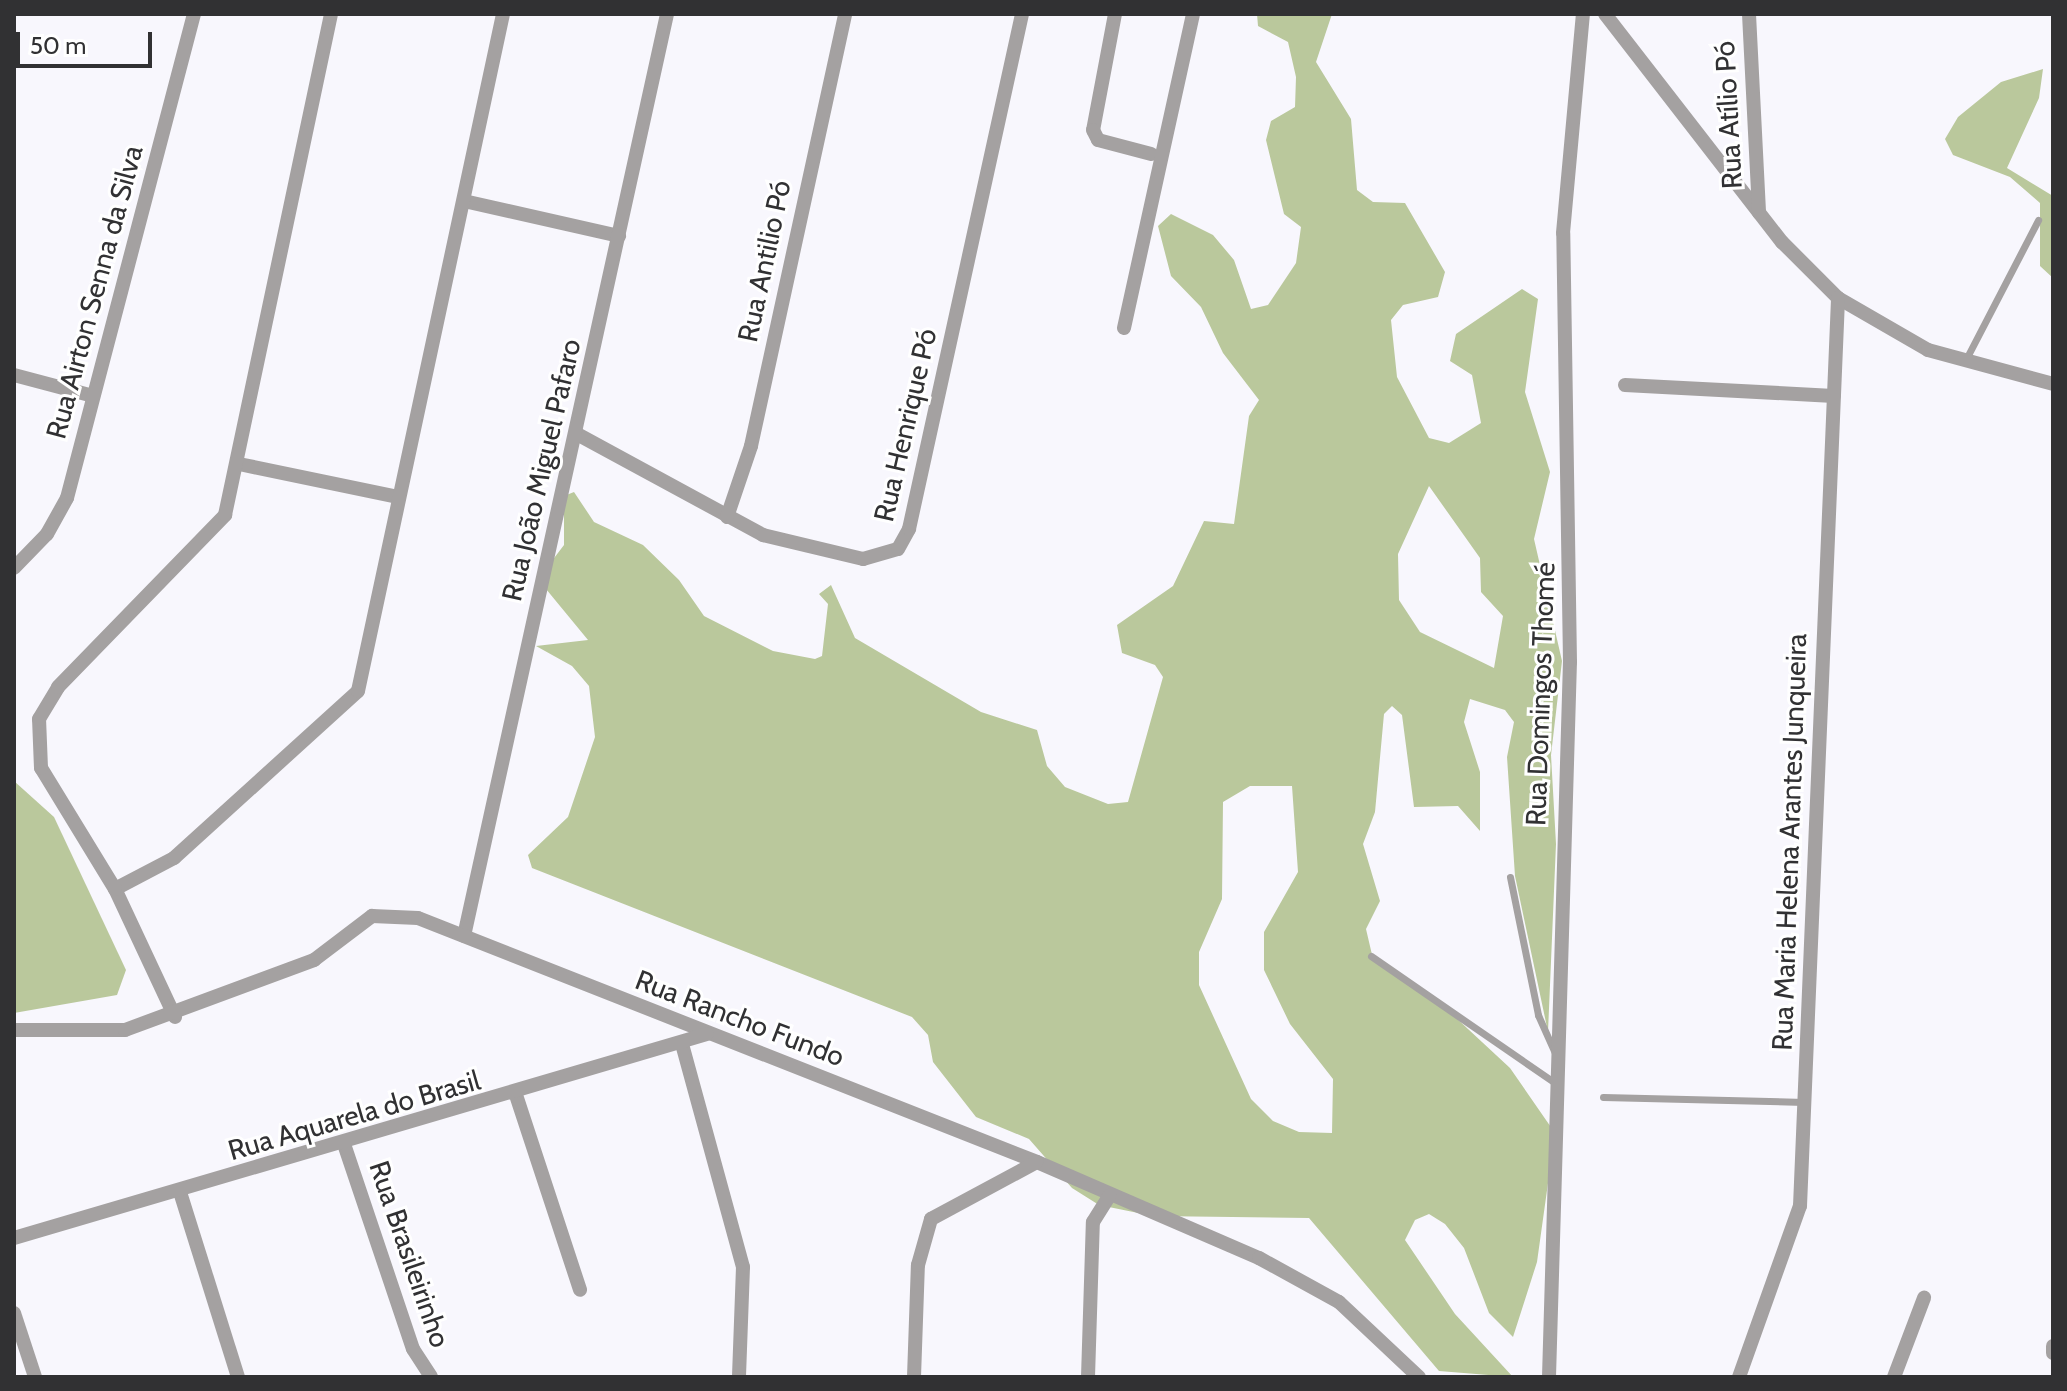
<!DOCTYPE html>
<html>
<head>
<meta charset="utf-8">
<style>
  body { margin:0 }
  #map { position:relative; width:2067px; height:1391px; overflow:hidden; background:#f8f7fd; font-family:Cabin,sans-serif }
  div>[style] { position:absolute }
  .forest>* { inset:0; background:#bac89c }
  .lane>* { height:7px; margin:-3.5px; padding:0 3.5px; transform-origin:3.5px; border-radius:3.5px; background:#a4a1a1 }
  .street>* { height:14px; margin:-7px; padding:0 7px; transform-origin:7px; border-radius:7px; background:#a4a1a1 }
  span { translate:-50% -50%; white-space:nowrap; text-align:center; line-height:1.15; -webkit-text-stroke:6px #fff; paint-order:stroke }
  .street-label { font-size:28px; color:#313133 }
  .frame { position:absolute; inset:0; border:16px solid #313133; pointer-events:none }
  .scale { position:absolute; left:16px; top:32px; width:136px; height:36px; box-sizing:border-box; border:4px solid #313133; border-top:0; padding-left:10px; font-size:24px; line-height:28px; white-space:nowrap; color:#313133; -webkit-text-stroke:6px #fff; paint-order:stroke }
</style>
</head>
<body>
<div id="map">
  <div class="forest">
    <i style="clip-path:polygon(evenodd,1257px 14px,1332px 14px,1316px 62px,1351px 119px,1357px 190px,1373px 202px,1405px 203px,1445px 272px,1438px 297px,1403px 305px,1391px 320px,1397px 377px,1429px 438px,1449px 443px,1481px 423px,1472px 375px,1450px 361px,1456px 334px,1522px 289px,1538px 299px,1525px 392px,1550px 472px,1534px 539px,1562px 661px,1551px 755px,1556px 844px,1548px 1032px,1515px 876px,1507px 757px,1514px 722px,1505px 710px,1470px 699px,1464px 722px,1480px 772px,1480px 831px,1458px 806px,1414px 807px,1402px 715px,1392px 706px,1384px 714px,1375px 812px,1363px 844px,1380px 901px,1366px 929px,1373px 959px,1454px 1016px,1510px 1068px,1555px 1133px,1537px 1262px,1513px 1337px,1489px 1313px,1464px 1248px,1445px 1224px,1429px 1214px,1415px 1220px,1405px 1240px,1455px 1314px,1513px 1377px,1439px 1371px,1309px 1218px,1153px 1216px,1099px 1205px,1072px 1188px,1029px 1139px,976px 1117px,933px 1062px,928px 1035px,912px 1017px,532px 868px,528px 855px,568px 817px,595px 737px,589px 686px,572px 666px,536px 646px,588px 640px,546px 589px,548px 566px,564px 545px,564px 496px,574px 492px,594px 522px,643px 545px,679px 580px,704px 616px,773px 651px,815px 659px,822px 656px,828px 604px,819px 594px,831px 585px,855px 638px,981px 712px,1037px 730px,1047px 766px,1065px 787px,1108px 804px,1128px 802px,1163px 677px,1155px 665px,1122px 653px,1117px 625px,1173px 586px,1204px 521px,1234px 524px,1249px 416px,1259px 400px,1223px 353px,1201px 307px,1171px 276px,1158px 226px,1171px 214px,1213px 235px,1234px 260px,1251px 309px,1268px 305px,1296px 263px,1301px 227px,1284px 214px,1266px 140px,1271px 121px,1295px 107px,1296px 77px,1288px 42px,1258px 26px,1257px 14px,1429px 486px,1480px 558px,1481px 592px,1503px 616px,1494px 668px,1420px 632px,1399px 600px,1398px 554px,1429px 486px,1257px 14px,1250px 786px,1292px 786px,1298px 872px,1264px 932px,1264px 970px,1290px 1024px,1333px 1079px,1332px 1133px,1299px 1132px,1273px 1121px,1251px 1099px,1199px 985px,1199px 952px,1222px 899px,1223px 802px,1250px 786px)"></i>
    <i style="clip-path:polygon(2043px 69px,2039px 98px,2007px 168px,2053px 196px,2053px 278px,2040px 266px,2040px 203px,2010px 177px,1953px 155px,1945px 139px,1958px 117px,2001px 82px)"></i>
    <i style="clip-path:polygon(14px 781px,54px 817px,126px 970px,117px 995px,14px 1013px)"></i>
  </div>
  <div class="lane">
    <i style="left:1965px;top:361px;width:159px;rotate:-62.6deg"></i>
    <i style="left:1510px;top:877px;width:141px;rotate:78.5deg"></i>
    <i style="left:1538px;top:1015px;width:42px;rotate:65.9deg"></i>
    <i style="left:1371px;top:956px;width:224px;rotate:34.6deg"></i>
    <i style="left:1603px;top:1097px;width:201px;rotate:1.4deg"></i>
  </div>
  <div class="street">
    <i style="left:1115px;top:14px;width:118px;rotate:100.7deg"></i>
    <i style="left:1093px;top:130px;width:11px;rotate:63deg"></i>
    <i style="left:1098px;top:140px;width:55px;rotate:14.8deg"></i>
    <i style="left:1605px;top:14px;width:289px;rotate:52.2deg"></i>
    <i style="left:1782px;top:242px;width:79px;rotate:45deg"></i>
    <i style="left:1838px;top:298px;width:104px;rotate:30deg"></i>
    <i style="left:1928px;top:350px;width:130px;rotate:15.2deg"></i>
    <i style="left:1749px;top:14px;width:199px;rotate:87.1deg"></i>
    <i style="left:464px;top:201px;width:159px;rotate:12.7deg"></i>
    <i style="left:1124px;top:328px;width:321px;rotate:-77.6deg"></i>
    <i style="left:14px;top:375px;width:82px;rotate:14.9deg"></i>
    <i style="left:1625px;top:385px;width:209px;rotate:3deg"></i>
    <i style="left:577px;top:434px;width:212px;rotate:28.5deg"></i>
    <i style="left:763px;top:535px;width:103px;rotate:13.5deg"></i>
    <i style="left:863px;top:559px;width:36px;rotate:-16deg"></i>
    <i style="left:898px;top:549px;width:23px;rotate:-61deg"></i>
    <i style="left:909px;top:529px;width:527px;rotate:-77.62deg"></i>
    <i style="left:239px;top:464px;width:163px;rotate:11.7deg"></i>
    <i style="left:727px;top:517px;width:75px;rotate:-71.3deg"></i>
    <i style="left:751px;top:446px;width:442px;rotate:-77.7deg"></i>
    <i style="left:14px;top:568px;width:47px;rotate:-45.9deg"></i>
    <i style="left:47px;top:534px;width:41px;rotate:-60.9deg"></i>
    <i style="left:67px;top:498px;width:500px;rotate:-75.3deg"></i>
    <i style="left:115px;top:889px;width:67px;rotate:-27.7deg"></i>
    <i style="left:174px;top:858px;width:248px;rotate:-42.2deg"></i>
    <i style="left:358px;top:691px;width:692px;rotate:-77.91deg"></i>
    <i style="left:464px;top:936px;width:944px;rotate:-77.58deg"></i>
    <i style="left:175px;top:1017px;width:141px;rotate:-115.1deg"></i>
    <i style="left:115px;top:889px;width:142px;rotate:-121.4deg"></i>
    <i style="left:41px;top:768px;width:49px;rotate:-92.3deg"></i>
    <i style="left:39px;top:719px;width:37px;rotate:-59deg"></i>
    <i style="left:58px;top:687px;width:240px;rotate:-45.8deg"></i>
    <i style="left:225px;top:515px;width:512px;rotate:-78.05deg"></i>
    <i style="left:14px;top:1030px;width:111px"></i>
    <i style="left:125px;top:1030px;width:202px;rotate:-20.3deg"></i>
    <i style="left:314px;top:960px;width:73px;rotate:-37.2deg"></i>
    <i style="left:372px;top:916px;width:46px;rotate:2.5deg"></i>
    <i style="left:418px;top:918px;width:665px;rotate:21.51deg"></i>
    <i style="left:1037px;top:1162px;width:242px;rotate:23.4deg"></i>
    <i style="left:1259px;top:1258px;width:91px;rotate:28.8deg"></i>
    <i style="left:1339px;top:1302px;width:110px;rotate:43.2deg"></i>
    <i style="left:682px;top:1044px;width:231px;rotate:74.7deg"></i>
    <i style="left:743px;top:1267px;width:110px;rotate:92.1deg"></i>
    <i style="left:516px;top:1095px;width:205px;rotate:71.8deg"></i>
    <i style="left:344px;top:1144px;width:216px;rotate:71.4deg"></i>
    <i style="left:413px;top:1349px;width:33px;rotate:57deg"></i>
    <i style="left:180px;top:1192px;width:194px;rotate:72.6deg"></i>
    <i style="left:14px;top:1238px;width:722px;rotate:-16.4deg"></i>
    <i style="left:14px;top:1313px;width:67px;rotate:71.8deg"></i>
    <i style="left:2053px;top:1353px;width:7px;rotate:-90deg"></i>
    <i style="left:914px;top:1377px;width:112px;rotate:-88deg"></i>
    <i style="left:918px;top:1265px;width:48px;rotate:-74.2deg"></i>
    <i style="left:931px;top:1219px;width:120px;rotate:-28.3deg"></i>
    <i style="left:1088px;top:1377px;width:155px;rotate:-88.2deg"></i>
    <i style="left:1093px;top:1222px;width:31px;rotate:-58deg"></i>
    <i style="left:1549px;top:1377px;width:715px;rotate:-88.32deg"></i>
    <i style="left:1570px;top:662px;width:429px;rotate:-90.9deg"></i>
    <i style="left:1563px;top:233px;width:220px;rotate:-84.8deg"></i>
    <i style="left:1739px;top:1377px;width:182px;rotate:-70.4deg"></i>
    <i style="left:1800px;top:1206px;width:909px;rotate:-87.6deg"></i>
    <i style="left:1894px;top:1377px;width:85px;rotate:-69.2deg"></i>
  </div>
  <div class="street-label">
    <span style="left:1728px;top:115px;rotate:-93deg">Rua Atílio Pó</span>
    <span style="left:764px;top:261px;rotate:-78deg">Rua Antilio Pó</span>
    <span style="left:94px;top:292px;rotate:-75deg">Rua Airton Senna da Silva</span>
    <span style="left:905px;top:425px;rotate:-77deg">Rua Henrique Pó</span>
    <span style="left:541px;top:470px;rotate:-77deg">Rua João Miguel Pafaro</span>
    <span style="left:1540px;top:694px;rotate:-88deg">Rua Domingos Thomé</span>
    <span style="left:1789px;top:842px;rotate:-88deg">Rua Maria Helena Arantes Junqueira</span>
    <span style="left:740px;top:1018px;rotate:21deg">Rua Rancho Fundo</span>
    <span style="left:354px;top:1115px;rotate:-16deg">Rua Aquarela do Brasil</span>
    <span style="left:410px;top:1254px;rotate:71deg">Rua Brasileirinho</span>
  </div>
  <div class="frame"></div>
  <div class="scale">50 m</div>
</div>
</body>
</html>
